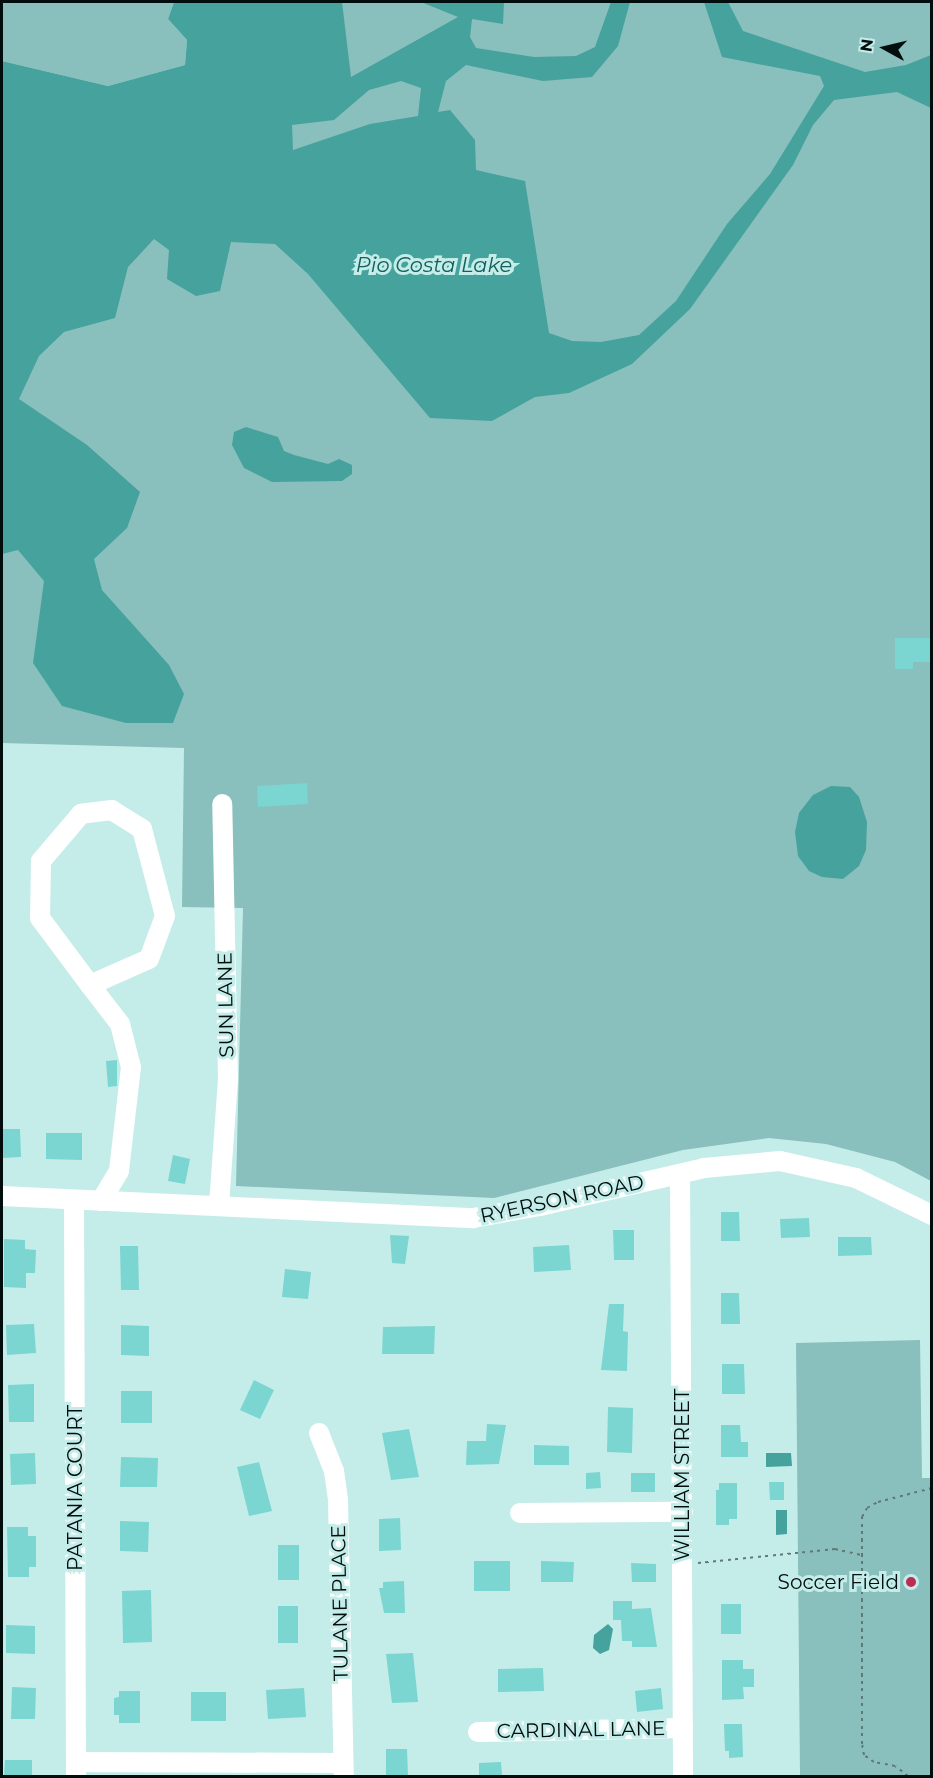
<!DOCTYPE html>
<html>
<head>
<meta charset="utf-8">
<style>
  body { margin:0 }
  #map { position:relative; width:933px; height:1778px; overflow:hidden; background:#c4edea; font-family:Montserrat,sans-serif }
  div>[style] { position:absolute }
  .green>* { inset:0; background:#89bfbc }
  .water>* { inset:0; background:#46a29d }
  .building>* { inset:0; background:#7bd5d0 }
  .path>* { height:2px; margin-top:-1px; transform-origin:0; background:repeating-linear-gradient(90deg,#5f7977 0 3px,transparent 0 7.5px) }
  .minor>* { height:20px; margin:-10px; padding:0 10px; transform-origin:10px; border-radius:10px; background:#fff }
  .dots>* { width:16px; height:16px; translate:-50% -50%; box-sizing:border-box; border:3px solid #c4edea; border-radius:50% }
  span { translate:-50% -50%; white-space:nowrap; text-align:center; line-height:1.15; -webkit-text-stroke:6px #c4edea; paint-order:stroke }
  .street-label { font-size:20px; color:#020e0d }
  .poi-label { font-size:20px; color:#020e0d }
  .right { translate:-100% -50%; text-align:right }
  .water-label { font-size:21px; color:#14605c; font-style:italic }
  .frame { position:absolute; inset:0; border:3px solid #020e0d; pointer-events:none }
  .north { position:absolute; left:855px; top:18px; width:60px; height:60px; -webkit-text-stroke:4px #c4edea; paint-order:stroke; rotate:278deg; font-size:16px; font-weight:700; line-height:24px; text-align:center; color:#020e0d }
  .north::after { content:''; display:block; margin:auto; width:21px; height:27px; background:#020e0d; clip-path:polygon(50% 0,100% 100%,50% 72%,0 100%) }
</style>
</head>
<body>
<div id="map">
  <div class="green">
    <i style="clip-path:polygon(2px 2px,174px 2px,168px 19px,187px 40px,185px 65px,108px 86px,2px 61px)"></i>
    <i style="clip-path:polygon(237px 2px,931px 2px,931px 1181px,895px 1162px,826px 1144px,769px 1138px,683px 1150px,494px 1198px,236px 1186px,243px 908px,182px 907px,184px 748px,2px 743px,2px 339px)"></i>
    <i style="clip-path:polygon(920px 1340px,922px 1478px,932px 1478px,931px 1776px,800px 1776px,796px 1343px)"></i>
  </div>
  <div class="water">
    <i style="clip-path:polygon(evenodd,174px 2px,342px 2px,351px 77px,458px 17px,421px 2px,504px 2px,503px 24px,472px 19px,470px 37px,476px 48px,534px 57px,576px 56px,595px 47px,611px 2px,630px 2px,618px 46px,592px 77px,543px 81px,466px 65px,446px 81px,438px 112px,450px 110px,475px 140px,476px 170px,525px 181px,549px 333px,572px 341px,601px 342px,639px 335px,676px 301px,727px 224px,770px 174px,824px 86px,820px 76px,722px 57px,704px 2px,728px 2px,743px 31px,865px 72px,906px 65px,931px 55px,931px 108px,897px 92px,834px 100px,813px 125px,793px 165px,690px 309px,632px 364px,569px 393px,535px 397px,492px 421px,430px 418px,308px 274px,275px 244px,231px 242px,220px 291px,196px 296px,167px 279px,169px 250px,154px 239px,128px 267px,115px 318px,64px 332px,39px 356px,19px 399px,87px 445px,140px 492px,127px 528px,94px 559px,102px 590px,169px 665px,184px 694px,173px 723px,126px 723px,62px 706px,33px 663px,44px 581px,18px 550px,2px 554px,2px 61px,108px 86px,185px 65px,187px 40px,168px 19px,174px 2px,401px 81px,421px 88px,418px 116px,370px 124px,293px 150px,292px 125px,334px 120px,369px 90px,401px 81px)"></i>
    <i style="clip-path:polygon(246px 427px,278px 437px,284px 451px,294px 455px,328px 464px,339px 459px,352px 465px,352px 474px,342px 481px,272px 482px,244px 468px,232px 445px,234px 432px)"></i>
    <i style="clip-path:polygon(831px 786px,850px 787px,859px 797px,867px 822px,866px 850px,859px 866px,843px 879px,822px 877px,809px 871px,798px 856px,795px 832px,799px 813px,813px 795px)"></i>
    <i style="clip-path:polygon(766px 1453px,791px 1453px,792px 1466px,766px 1467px)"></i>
    <i style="clip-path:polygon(776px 1510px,787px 1510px,787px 1534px,776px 1535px)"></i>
    <i style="clip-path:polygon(608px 1624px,613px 1629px,609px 1650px,600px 1654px,593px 1648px,594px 1635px)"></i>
  </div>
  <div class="building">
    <i style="clip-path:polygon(895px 638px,932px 638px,932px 662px,913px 662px,913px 669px,895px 669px)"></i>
    <i style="clip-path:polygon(307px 783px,308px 804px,258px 807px,257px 786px)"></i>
    <i style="clip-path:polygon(117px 1060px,117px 1086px,108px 1087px,106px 1061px)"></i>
    <i style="clip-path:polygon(2px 1129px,20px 1129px,21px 1157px,2px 1158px)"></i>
    <i style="clip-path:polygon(46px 1133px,82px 1133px,82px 1160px,46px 1159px)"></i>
    <i style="clip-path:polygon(173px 1155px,190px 1159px,185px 1184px,168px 1181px)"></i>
    <i style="clip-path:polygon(721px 1212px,739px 1212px,740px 1241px,721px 1241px)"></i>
    <i style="clip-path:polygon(809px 1218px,810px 1237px,781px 1238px,780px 1219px)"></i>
    <i style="clip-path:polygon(613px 1230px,634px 1230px,634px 1260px,614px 1260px)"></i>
    <i style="clip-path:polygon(390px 1235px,409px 1236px,405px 1264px,392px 1263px)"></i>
    <i style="clip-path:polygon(838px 1237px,871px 1237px,872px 1255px,838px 1256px)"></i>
    <i style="clip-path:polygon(4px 1239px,25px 1240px,25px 1249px,36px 1250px,35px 1273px,26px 1273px,26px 1288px,4px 1287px)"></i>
    <i style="clip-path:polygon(569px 1245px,571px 1270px,534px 1272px,533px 1247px)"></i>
    <i style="clip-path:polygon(120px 1246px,138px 1246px,139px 1290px,121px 1290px)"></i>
    <i style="clip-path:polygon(285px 1269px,311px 1272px,308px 1299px,282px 1297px)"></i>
    <i style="clip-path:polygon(721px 1293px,739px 1293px,740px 1324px,721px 1324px)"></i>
    <i style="clip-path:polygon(609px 1304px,624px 1304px,623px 1331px,628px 1332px,627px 1371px,601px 1370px)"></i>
    <i style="clip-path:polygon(34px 1324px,36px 1353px,7px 1355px,6px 1325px)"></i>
    <i style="clip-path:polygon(121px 1325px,149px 1326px,149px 1356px,121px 1355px)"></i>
    <i style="clip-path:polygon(435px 1326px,434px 1354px,382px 1354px,383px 1327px)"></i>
    <i style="clip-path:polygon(722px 1364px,744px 1364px,745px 1394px,722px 1394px)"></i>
    <i style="clip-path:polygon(254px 1380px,274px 1390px,260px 1419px,240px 1410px)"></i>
    <i style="clip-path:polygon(34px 1384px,34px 1422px,9px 1422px,8px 1385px)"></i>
    <i style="clip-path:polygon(121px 1391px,152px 1391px,152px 1423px,121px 1423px)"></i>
    <i style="clip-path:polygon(608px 1407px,633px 1408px,632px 1453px,607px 1452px)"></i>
    <i style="clip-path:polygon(487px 1424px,506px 1425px,499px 1464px,466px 1465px,467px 1441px,486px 1441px)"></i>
    <i style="clip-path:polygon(721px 1425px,740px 1425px,741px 1442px,748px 1442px,748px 1457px,721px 1457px)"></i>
    <i style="clip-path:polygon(409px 1429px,419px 1477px,391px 1480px,382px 1433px)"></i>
    <i style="clip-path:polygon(534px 1445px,569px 1446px,569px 1465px,534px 1465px)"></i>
    <i style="clip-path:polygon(35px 1453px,36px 1484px,11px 1485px,10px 1454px)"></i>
    <i style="clip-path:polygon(121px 1457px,158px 1458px,157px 1487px,120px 1487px)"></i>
    <i style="clip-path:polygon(259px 1462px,272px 1511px,249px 1516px,237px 1467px)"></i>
    <i style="clip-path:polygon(600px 1472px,601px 1488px,586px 1489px,586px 1473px)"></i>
    <i style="clip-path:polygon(631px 1473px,655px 1473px,655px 1492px,631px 1492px)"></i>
    <i style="clip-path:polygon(769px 1482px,784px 1482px,784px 1500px,770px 1500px)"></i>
    <i style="clip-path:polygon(719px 1483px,737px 1483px,737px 1519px,729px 1519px,729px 1525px,716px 1525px,716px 1490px,719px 1490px)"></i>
    <i style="clip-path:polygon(400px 1518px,401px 1550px,379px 1551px,379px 1519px)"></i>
    <i style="clip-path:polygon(120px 1521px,149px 1522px,148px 1552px,120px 1551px)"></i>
    <i style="clip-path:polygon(7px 1527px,28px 1527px,28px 1536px,36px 1536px,36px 1567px,29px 1567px,29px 1577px,8px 1577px)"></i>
    <i style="clip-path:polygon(278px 1545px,299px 1545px,299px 1580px,278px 1580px)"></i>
    <i style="clip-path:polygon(474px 1561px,510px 1561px,510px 1591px,474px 1591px)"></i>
    <i style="clip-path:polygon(541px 1561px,574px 1562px,573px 1582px,541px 1582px)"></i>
    <i style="clip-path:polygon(631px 1563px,656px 1564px,656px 1582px,632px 1582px)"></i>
    <i style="clip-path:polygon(404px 1581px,405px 1613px,384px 1613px,379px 1588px,383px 1588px,383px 1582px)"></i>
    <i style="clip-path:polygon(151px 1590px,152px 1642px,123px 1643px,122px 1591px)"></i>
    <i style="clip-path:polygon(613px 1601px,632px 1601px,632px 1609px,651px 1608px,657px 1647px,632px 1647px,632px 1641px,622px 1641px,621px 1620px,613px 1620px)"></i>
    <i style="clip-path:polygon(721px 1604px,741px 1604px,741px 1634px,721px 1634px)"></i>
    <i style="clip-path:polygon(278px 1606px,298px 1606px,298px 1643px,278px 1643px)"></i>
    <i style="clip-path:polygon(6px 1625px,35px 1626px,35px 1654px,6px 1653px)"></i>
    <i style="clip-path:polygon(413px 1653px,418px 1702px,392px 1703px,386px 1654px)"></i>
    <i style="clip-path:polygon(722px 1660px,743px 1660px,743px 1669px,754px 1669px,754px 1687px,743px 1687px,744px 1699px,722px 1700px)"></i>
    <i style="clip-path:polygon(543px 1668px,544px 1691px,498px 1692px,498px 1669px)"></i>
    <i style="clip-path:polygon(12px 1687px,36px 1688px,35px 1719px,11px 1719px)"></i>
    <i style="clip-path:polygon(304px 1688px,306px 1717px,268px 1719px,266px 1690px)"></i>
    <i style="clip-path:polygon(661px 1688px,663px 1709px,637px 1712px,635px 1691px)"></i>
    <i style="clip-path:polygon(119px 1691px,140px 1691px,140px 1723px,119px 1723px,119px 1715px,114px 1715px,114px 1698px,119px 1697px)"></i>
    <i style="clip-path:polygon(191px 1692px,226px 1692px,226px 1721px,191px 1721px)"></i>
    <i style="clip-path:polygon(724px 1724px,742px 1724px,743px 1757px,729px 1758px,729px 1751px,725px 1751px)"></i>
    <i style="clip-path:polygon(386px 1749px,407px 1749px,408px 1776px,386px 1776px)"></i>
    <i style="clip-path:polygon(5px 1760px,32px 1760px,32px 1776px,4px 1776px)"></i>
    <i style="clip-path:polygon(501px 1762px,502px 1776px,479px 1776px,479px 1763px)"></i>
  </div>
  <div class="path">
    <i style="left:698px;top:1563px;width:138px;rotate:-5.8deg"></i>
    <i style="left:835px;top:1549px;width:28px;rotate:13deg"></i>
    <i style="left:908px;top:1776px;width:16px;rotate:-142deg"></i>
    <i style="left:895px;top:1766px;width:21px;rotate:-169deg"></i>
    <i style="left:874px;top:1762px;width:12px;rotate:-145deg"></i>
    <i style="left:864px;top:1755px;width:11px;rotate:-100deg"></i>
    <i style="left:862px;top:1744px;width:227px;rotate:-90deg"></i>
    <i style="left:862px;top:1517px;width:10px;rotate:-61deg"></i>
    <i style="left:867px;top:1508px;width:13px;rotate:-29deg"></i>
    <i style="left:878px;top:1502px;width:56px;rotate:-14.5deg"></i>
  </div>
  <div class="minor">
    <i style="left:90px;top:985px;width:64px;rotate:-23.8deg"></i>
    <i style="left:149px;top:959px;width:46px;rotate:-69.6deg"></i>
    <i style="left:165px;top:916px;width:90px;rotate:-104.8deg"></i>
    <i style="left:142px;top:829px;width:36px;rotate:-148deg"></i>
    <i style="left:112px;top:810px;width:31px;rotate:173deg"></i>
    <i style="left:81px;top:814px;width:62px;rotate:130.4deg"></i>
    <i style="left:41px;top:861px;width:57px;rotate:91deg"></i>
    <i style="left:40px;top:918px;width:84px;rotate:53.3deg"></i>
    <i style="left:90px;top:985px;width:49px;rotate:52.4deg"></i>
    <i style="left:120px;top:1024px;width:44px;rotate:75.7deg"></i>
    <i style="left:131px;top:1067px;width:105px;rotate:96.6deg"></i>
    <i style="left:119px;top:1171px;width:35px;rotate:121deg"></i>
    <i style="left:680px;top:1174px;width:602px;rotate:89.71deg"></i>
    <i style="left:2px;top:1196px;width:472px;rotate:2.7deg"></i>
    <i style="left:473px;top:1218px;width:68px;rotate:-10.2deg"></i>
    <i style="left:540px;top:1206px;width:168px;rotate:-13deg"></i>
    <i style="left:704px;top:1168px;width:76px;rotate:-5.3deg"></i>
    <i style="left:780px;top:1161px;width:78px;rotate:12.6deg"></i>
    <i style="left:856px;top:1178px;width:85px;rotate:26deg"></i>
    <i style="left:74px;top:1200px;width:576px;rotate:89.8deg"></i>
    <i style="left:219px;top:1205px;width:126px;rotate:-85.9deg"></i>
    <i style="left:228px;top:1079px;width:275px;rotate:-91.2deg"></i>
    <i style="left:319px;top:1433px;width:41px;rotate:68.5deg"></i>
    <i style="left:334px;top:1471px;width:29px;rotate:82deg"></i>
    <i style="left:338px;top:1500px;width:276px;rotate:88.8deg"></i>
    <i style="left:520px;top:1513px;width:163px;rotate:-0.4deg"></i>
    <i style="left:478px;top:1732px;width:205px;rotate:-1.1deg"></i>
    <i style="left:76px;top:1762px;width:267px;rotate:0.2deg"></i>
  </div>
  <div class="dots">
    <i style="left:911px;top:1582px;background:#bc2c53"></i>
  </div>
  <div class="street-label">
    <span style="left:226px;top:1005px;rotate:-91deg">SUN LANE</span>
    <span style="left:562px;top:1199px;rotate:-12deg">RYERSON ROAD</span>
    <span style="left:682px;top:1475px;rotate:-90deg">WILLIAM STREET</span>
    <span style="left:75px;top:1488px;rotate:-90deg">PATANIA COURT</span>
    <span style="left:340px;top:1603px;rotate:-91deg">TULANE PLACE</span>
    <span style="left:581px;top:1730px;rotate:-1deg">CARDINAL LANE</span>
  </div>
  <div class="poi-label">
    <span class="right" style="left:899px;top:1582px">Soccer Field</span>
  </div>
  <div class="water-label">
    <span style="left:434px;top:265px">Pio Costa Lake</span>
  </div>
  <div class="frame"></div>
  <div class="north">N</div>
</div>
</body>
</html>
